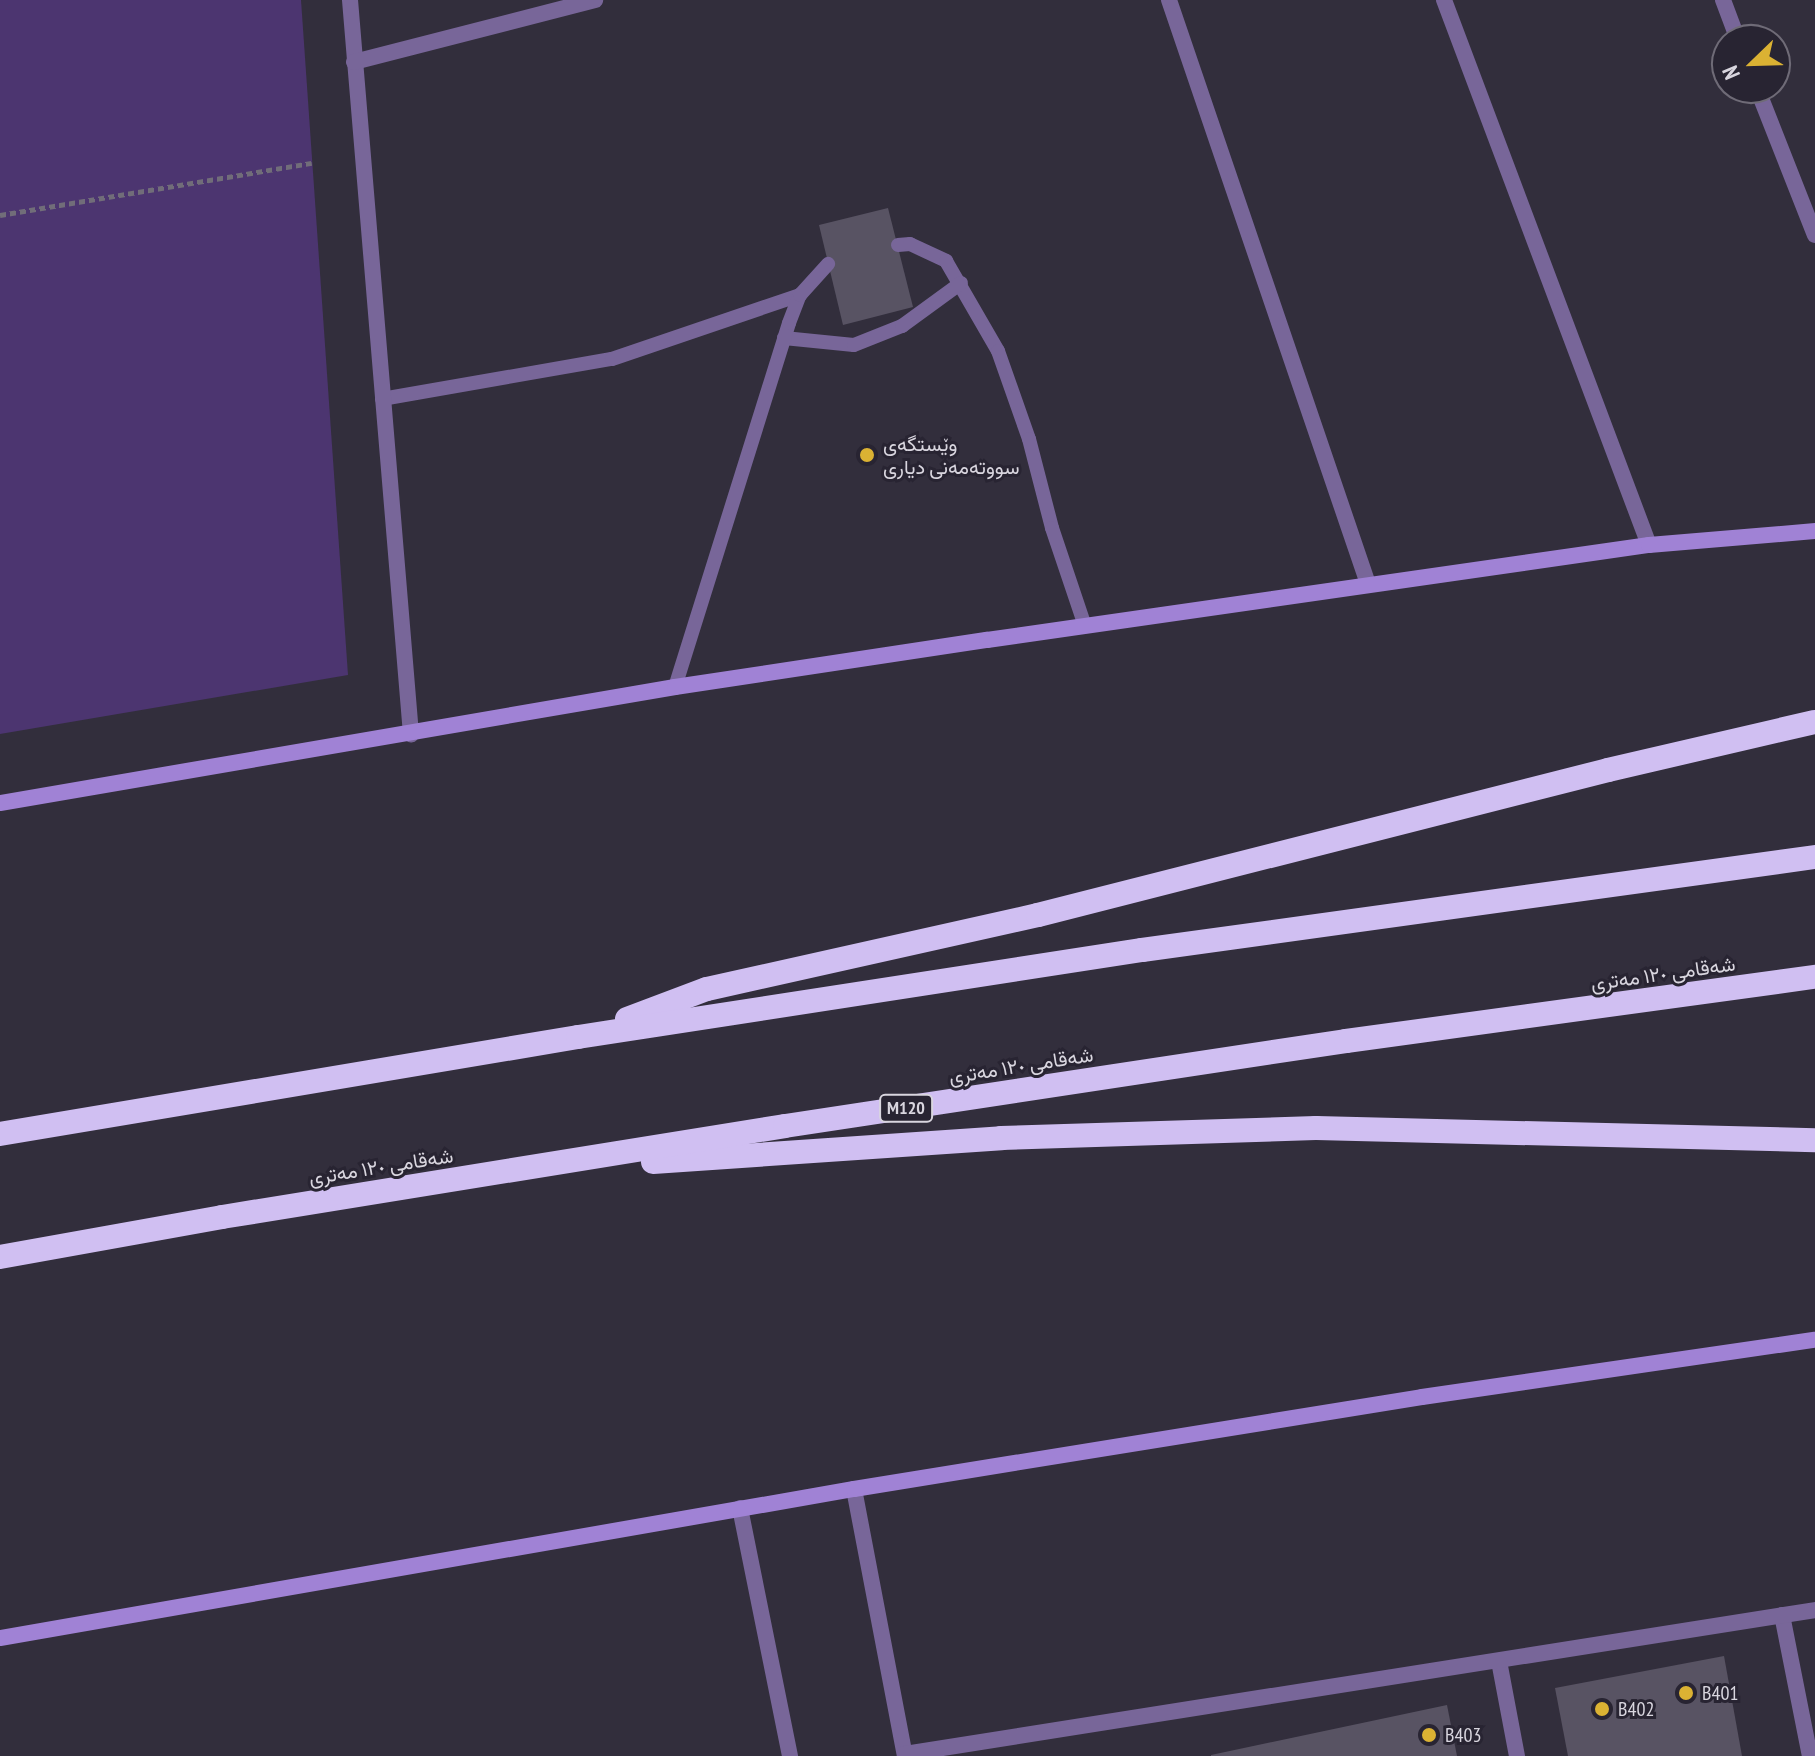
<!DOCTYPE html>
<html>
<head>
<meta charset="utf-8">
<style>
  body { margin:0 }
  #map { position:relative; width:1815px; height:1756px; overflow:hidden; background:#322e3c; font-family:"PT Sans Narrow",Vazirmatn,sans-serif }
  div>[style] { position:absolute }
  .green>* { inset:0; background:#4c3570 }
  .building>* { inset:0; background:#585363 }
  .path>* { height:5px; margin-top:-2.5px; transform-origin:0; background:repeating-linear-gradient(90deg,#716d79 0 6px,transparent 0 10px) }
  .lane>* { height:14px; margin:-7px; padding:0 7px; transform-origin:7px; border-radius:7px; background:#786699 }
  .street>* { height:16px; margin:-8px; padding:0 8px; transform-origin:8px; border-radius:8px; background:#786699 }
  .secondary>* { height:16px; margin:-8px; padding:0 8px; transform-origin:8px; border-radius:8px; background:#a082d5 }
  .highway>* { height:24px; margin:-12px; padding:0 12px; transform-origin:12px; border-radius:12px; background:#d0bff2 }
  .dots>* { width:22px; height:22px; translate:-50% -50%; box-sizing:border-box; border:4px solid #282432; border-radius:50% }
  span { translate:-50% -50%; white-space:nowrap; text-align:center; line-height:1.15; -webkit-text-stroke:6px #282432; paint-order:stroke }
  .shield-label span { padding:2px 6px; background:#282432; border:2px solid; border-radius:6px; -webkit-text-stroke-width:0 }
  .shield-label { font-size:18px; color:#d9d6df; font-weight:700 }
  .poi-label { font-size:20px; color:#d9d6df }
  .left { translate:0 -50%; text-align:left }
  .street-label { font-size:20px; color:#d9d6df }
  .north { position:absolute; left:1711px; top:24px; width:80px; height:80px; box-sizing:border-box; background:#282432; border:2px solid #6f6b77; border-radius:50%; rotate:247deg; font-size:22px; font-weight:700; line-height:32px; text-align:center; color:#d9d6df }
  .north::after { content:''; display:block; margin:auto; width:28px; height:36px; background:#dbb233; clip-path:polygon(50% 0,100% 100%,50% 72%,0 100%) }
</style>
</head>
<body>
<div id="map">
  <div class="green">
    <i style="clip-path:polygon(0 0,301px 0,348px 675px,0 734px)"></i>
  </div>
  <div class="building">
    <i style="clip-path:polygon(888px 208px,913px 307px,843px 325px,819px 225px)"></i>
    <i style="clip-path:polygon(1724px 1656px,1742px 1756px,1568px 1756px,1555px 1688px)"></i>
    <i style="clip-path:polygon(1447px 1705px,1457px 1756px,1211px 1756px,1211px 1755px)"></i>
  </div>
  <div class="path">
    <i style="left:0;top:215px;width:316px;rotate:-9.5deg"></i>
  </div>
  <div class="lane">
    <i style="left:898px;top:245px;width:12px;rotate:-5deg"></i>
    <i style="left:910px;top:244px;width:40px;rotate:25deg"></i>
    <i style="left:946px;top:261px;width:104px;rotate:60deg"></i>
    <i style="left:998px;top:351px;width:93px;rotate:70.6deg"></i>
    <i style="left:1029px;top:439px;width:92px;rotate:75.5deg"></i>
    <i style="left:1052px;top:528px;width:103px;rotate:71.4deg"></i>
    <i style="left:784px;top:338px;width:70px;rotate:5.7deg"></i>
    <i style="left:854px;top:345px;width:52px;rotate:-21.6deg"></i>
    <i style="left:902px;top:326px;width:73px;rotate:-36.1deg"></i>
    <i style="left:382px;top:399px;width:233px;rotate:-9.9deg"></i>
    <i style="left:612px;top:359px;width:199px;rotate:-18.8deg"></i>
    <i style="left:675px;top:687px;width:381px;rotate:-72.6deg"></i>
    <i style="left:789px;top:323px;width:30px;rotate:-69deg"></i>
    <i style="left:800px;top:295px;width:42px;rotate:-47.9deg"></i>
  </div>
  <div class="street">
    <i style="left:350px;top:0;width:737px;rotate:85.25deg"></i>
    <i style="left:1169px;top:0;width:617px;rotate:71.18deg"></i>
    <i style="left:1444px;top:0;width:582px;rotate:69.39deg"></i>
    <i style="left:1723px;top:0;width:43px;rotate:69.4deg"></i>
    <i style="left:354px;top:62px;width:249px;rotate:-14.4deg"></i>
    <i style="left:1757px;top:88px;width:158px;rotate:68.5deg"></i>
    <i style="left:854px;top:1489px;width:272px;rotate:79.2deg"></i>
    <i style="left:740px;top:1508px;width:253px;rotate:78.6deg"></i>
    <i style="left:1782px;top:1615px;width:144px;rotate:78.8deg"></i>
    <i style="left:1499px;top:1661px;width:97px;rotate:79.3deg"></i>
    <i style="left:905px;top:1754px;width:921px;rotate:-8.99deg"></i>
  </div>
  <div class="secondary">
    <i style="left:0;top:803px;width:685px;rotate:-9.75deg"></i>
    <i style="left:675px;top:687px;width:316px;rotate:-8.6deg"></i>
    <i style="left:987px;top:640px;width:669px;rotate:-8.17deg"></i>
    <i style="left:1649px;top:545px;width:167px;rotate:-4.8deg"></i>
    <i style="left:0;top:1638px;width:867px;rotate:-9.9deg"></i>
    <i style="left:854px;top:1489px;width:575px;rotate:-9.2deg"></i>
    <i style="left:1422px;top:1397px;width:397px;rotate:-8.3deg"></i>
  </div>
  <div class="highway">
    <i style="left:627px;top:1019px;width:85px;rotate:-20.6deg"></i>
    <i style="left:707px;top:989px;width:339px;rotate:-12.6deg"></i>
    <i style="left:1038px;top:915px;width:588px;rotate:-14.27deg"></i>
    <i style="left:1608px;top:770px;width:212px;rotate:-13.1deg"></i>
    <i style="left:0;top:1134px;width:586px;rotate:-9.53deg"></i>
    <i style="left:578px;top:1037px;width:571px;rotate:-8.77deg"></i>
    <i style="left:1142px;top:950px;width:679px;rotate:-7.87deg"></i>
    <i style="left:653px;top:1162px;width:349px;rotate:-3.9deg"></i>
    <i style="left:1001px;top:1138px;width:315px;rotate:-1.8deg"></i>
    <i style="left:1316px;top:1128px;width:499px;rotate:1.4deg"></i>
    <i style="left:0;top:1257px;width:226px;rotate:-10.2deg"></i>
    <i style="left:222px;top:1217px;width:570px;rotate:-9.18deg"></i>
    <i style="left:785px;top:1126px;width:567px;rotate:-8.62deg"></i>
    <i style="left:1346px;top:1041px;width:473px;rotate:-7.8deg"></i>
  </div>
  <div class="dots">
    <i style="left:867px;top:455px;background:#dbb233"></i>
    <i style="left:1686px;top:1693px;background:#dbb233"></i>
    <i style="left:1602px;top:1709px;background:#dbb233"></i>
    <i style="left:1429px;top:1735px;background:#dbb233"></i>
  </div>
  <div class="shield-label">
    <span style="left:906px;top:1108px">M120</span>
  </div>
  <div class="poi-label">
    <span class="left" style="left:883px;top:456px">وێستگەی<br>سووتەمەنی دیاری</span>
    <span class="left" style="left:1702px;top:1693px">B401</span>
    <span class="left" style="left:1618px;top:1709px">B402</span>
    <span class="left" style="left:1445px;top:1735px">B403</span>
  </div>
  <div class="street-label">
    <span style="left:1663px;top:974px;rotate:-8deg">شەقامی ١٢٠ مەتری</span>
    <span style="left:1021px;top:1066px;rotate:-9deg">شەقامی ١٢٠ مەتری</span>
    <span style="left:381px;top:1167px;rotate:-9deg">شەقامی ١٢٠ مەتری</span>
  </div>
  <div class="north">N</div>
</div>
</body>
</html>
